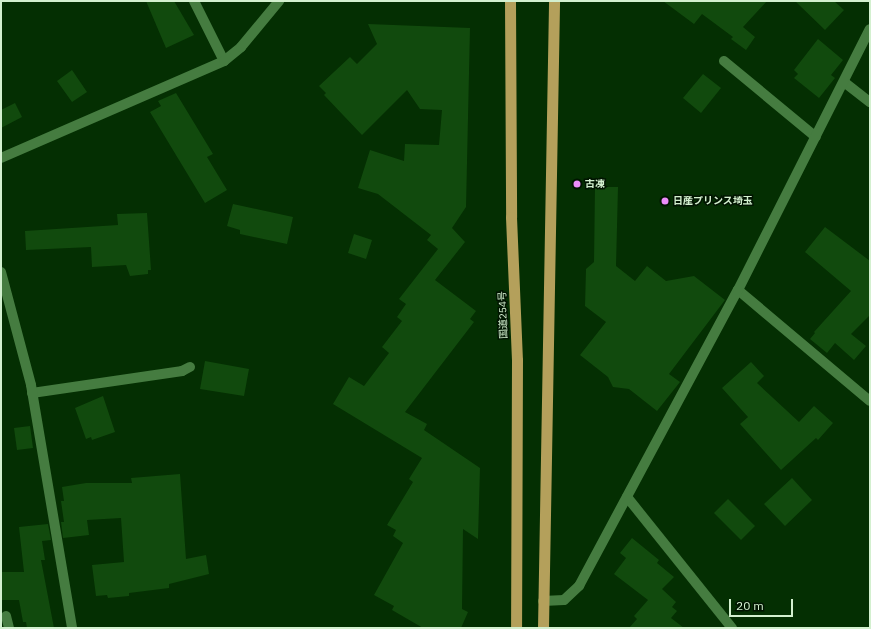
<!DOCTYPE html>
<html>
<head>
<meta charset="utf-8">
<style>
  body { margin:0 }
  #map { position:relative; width:871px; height:629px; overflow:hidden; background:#042f02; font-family:"IBM Plex Sans","Noto Sans JP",sans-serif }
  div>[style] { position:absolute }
  .building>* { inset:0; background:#114a0d }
  .service>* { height:10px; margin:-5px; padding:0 5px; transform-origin:5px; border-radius:5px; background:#457c40 }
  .minor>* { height:10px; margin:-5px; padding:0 5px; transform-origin:5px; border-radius:5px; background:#457c40 }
  .trunk>* { height:11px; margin:-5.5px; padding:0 5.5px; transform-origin:5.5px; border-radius:5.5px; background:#b4a05b }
  .dots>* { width:11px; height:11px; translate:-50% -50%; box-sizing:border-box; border:2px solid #011401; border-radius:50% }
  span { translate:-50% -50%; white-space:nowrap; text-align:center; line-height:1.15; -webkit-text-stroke:3px #011401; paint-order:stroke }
  .poi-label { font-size:10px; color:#d3f0cf; font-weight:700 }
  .left { translate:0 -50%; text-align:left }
  .street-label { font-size:10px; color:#d3f0cf }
  .frame { position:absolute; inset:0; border:2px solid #d3f0cf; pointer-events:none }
  .scale { position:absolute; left:729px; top:599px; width:64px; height:18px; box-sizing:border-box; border:2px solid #d3f0cf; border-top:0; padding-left:5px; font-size:12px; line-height:14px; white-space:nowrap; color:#d3f0cf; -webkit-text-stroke:3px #011401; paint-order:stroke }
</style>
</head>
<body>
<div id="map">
  <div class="building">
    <i style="clip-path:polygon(146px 1px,174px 1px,194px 35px,166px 48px)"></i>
    <i style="clip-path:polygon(663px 1px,767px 1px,743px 27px,755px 37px,746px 50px,731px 39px,733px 37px,702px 14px,694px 24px)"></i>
    <i style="clip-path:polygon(795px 1px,834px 1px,844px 10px,825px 30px)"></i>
    <i style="clip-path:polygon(368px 24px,470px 28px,466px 207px,452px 228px,465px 242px,435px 280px,476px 311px,470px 319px,474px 322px,405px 412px,427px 424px,424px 430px,480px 468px,478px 539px,463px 529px,462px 609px,468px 612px,461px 628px,423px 628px,392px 610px,394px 606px,374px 595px,403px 543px,393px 536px,396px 530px,387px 525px,413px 482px,409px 479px,422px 458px,333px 404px,349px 377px,364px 386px,389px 353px,382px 347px,402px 321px,397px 317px,406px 304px,399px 299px,438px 249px,427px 240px,431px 235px,378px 194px,358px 188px,370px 150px,404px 161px,405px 144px,439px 145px,442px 110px,420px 109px,407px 90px,362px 135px,324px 95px,326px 93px,319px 86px,350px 57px,357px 64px,377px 44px)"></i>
    <i style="clip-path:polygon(818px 39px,843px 60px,831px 75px,835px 78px,819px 98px,794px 78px,798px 74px,794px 70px)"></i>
    <i style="clip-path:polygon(72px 70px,87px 92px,72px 102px,57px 81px)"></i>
    <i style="clip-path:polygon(703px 74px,721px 88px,701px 113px,683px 98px)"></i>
    <i style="clip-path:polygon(176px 93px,213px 154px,207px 157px,227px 190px,205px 203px,150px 112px,161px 106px,158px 101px)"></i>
    <i style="clip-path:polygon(15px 103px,22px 117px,1px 128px,1px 110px)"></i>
    <i style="clip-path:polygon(595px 187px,618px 187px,616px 266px,635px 281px,647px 266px,666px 281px,694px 276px,725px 300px,669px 374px,680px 382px,657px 411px,629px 389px,613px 387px,608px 377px,580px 355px,606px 322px,585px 306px,586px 269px,594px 262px)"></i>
    <i style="clip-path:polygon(233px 204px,293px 217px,287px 244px,240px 234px,240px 230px,227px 226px)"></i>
    <i style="clip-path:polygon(147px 213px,151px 270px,148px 270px,148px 274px,130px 276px,126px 265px,92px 267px,91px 247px,26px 250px,25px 231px,118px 225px,117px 214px)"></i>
    <i style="clip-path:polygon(825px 227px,870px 261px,870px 315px,851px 334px,866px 346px,854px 360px,835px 343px,827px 353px,810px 339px,815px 333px,814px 332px,851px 291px,805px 252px)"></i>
    <i style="clip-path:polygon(354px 234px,372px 240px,366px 259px,348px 253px)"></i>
    <i style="clip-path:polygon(205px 361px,249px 369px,244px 396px,200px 389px)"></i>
    <i style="clip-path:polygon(751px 362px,764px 376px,757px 383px,799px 422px,814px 406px,833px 423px,818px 440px,816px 438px,781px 470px,740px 424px,748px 417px,722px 388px)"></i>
    <i style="clip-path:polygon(103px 396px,115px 432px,92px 440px,91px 437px,86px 439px,75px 408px)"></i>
    <i style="clip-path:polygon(30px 426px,33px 448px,17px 450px,14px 428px)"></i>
    <i style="clip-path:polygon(180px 474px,186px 559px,206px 555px,209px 574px,169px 584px,169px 588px,129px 593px,129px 596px,108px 598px,107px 595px,96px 596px,92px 565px,124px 562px,121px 518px,87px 520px,89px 535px,63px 538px,61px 522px,64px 522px,61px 501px,64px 501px,62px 487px,86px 483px,132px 483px,131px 478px)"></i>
    <i style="clip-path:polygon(792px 478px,812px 500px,785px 526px,764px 504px)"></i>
    <i style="clip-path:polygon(728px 499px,755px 526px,741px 540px,714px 513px)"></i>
    <i style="clip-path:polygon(48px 524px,51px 540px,42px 541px,45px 560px,41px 560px,54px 628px,27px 628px,26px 622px,23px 622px,19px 600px,1px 600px,1px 572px,24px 572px,19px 527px)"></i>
    <i style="clip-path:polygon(632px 538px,659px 560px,657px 563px,674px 577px,662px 589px,676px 602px,672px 607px,677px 611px,671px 618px,684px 628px,629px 628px,637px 619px,634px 616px,648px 600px,614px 574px,626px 558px,620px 553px)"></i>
  </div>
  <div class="service">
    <i style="left:724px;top:61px;width:119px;rotate:39.6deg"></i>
    <i style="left:844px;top:82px;width:33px;rotate:38deg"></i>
    <i style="left:32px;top:393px;width:152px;rotate:-8.3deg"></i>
    <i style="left:182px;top:371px;width:9px;rotate:-27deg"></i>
    <i style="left:6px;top:616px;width:12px;rotate:76deg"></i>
  </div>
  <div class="minor">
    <i style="left:194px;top:1px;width:67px;rotate:63.4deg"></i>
    <i style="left:1px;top:158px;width:243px;rotate:-23.5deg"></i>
    <i style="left:224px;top:61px;width:22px;rotate:-39deg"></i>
    <i style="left:241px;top:47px;width:60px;rotate:-50.4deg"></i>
    <i style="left:1px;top:272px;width:117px;rotate:75.1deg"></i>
    <i style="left:31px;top:385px;width:246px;rotate:80.4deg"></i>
    <i style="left:738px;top:290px;width:172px;rotate:40.1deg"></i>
    <i style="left:627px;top:497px;width:168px;rotate:51.3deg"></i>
    <i style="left:543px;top:601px;width:21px;rotate:-3deg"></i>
    <i style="left:564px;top:600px;width:21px;rotate:-43deg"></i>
    <i style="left:579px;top:586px;width:336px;rotate:-61.8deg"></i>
    <i style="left:738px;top:290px;width:292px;rotate:-63.2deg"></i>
  </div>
  <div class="trunk">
    <i style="left:510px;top:1px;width:216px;rotate:89.7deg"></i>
    <i style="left:511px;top:217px;width:143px;rotate:87.6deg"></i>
    <i style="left:517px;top:360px;width:268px;rotate:90.2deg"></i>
    <i style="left:543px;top:628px;width:627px;rotate:-88.99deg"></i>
  </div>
  <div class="dots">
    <i style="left:577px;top:184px;background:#ec8cfa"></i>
    <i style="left:665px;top:201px;background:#ec8cfa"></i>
  </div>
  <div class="poi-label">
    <span class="left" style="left:585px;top:184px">古凍</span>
    <span class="left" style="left:673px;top:201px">日産プリンス埼玉</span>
  </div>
  <div class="street-label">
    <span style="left:503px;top:315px;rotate:-92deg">国道254号</span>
  </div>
  <div class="frame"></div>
  <div class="scale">20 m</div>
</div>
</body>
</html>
